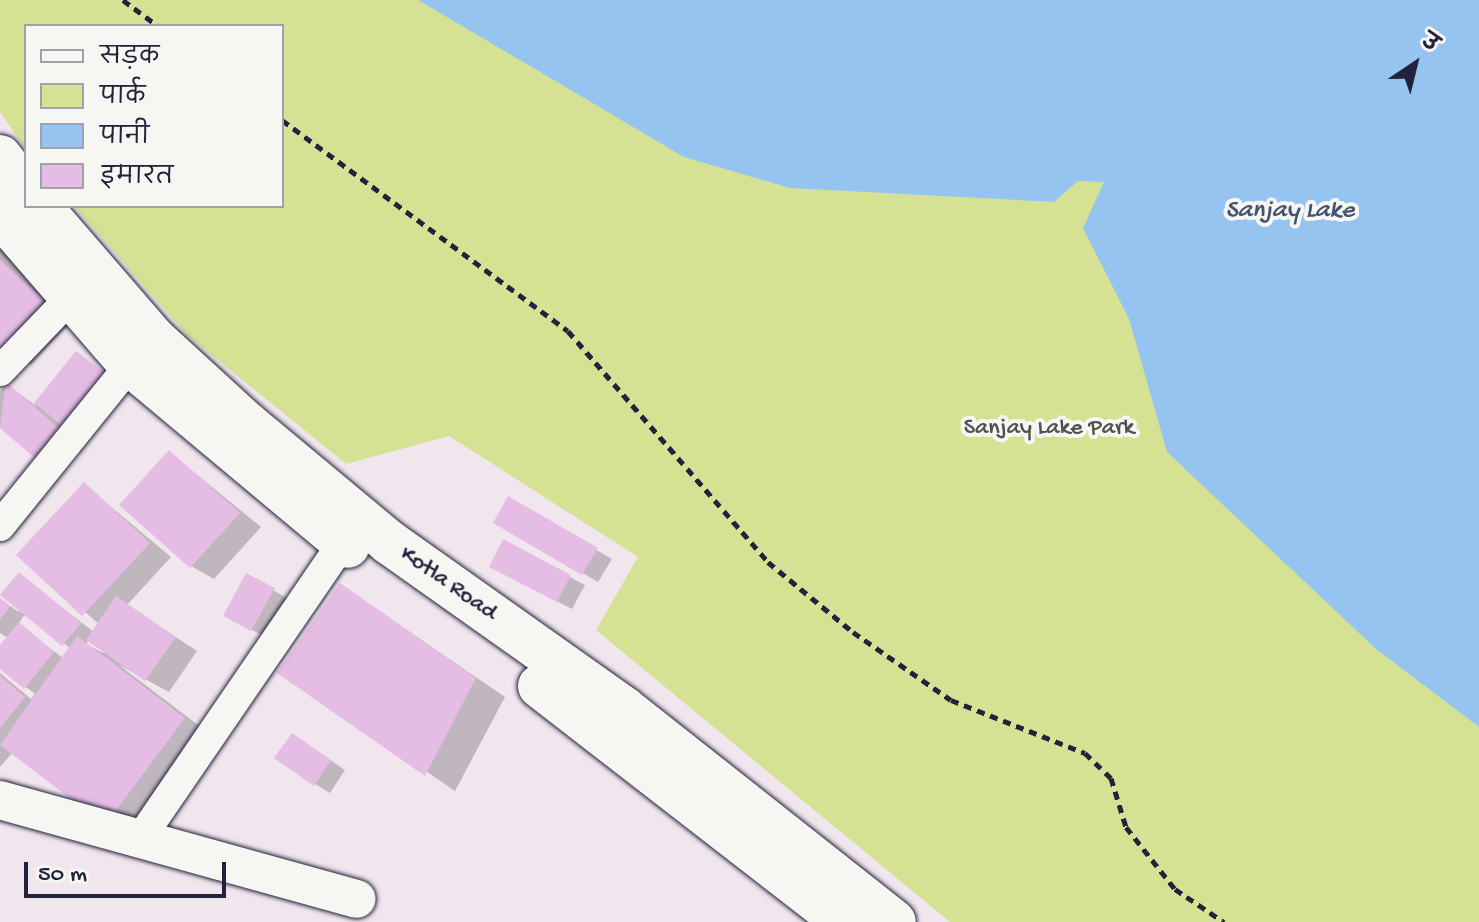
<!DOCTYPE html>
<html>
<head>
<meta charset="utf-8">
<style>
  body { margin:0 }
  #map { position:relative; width:1479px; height:922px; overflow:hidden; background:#f1e5ee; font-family:"Gochi Hand","Playpen Sans Deva",sans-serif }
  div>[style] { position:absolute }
  .green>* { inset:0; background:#d5e294 }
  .water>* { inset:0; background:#95c4f0 }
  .shadow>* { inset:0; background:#0003 }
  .building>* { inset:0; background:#e5bce4 }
  .path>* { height:5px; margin-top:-2.5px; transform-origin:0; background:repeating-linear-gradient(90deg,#22223b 0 8px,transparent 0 14px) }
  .roads { filter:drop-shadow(0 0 2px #22223b) drop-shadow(0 0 2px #22223b) }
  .minor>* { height:30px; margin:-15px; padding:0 15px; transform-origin:15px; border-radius:15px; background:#f6f6f2 }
  .tertiary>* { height:38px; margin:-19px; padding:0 19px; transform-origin:19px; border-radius:19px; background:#f6f6f2 }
  .secondary>* { height:44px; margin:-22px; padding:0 22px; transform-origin:22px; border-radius:22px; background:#f6f6f2 }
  span { translate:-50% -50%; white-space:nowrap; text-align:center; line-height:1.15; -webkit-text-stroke:8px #f6f6f2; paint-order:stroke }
  .park-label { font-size:24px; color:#4f5251 }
  .street-label { font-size:24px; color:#22223b }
  .water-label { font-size:26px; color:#445371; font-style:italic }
  .legend { position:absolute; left:24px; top:24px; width:260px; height:184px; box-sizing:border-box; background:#f6f6f2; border:2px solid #a1a1a9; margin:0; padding:10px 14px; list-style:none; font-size:24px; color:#22223b }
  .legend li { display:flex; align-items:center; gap:16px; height:40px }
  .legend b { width:40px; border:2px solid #a1a1a9 }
  .north { position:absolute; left:1375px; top:24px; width:80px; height:80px; -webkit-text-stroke:6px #f6f6f2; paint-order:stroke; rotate:35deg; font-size:22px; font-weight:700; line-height:32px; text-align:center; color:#22223b }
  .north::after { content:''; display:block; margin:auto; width:28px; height:36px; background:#22223b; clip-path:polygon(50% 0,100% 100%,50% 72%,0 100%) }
  .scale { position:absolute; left:24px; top:862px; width:202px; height:36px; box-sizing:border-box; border:4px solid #22223b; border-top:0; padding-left:10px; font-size:24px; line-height:28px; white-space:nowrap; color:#22223b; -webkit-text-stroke:6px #f6f6f2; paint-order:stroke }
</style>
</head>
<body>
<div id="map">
  <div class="green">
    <i style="clip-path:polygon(0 0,1479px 0,1479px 922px,950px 922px,596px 630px,638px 557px,449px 436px,346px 464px,187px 335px,74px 206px,282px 206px,282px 26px,26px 26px,26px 150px,0 112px)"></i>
  </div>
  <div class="water">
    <i style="clip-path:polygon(418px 0,1479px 0,1479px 727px,1376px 649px,1167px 452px,1129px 319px,1083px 228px,1104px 182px,1078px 181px,1054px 202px,790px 188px,684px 157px)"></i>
  </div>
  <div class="shadow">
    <i style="clip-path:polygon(0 247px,72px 321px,31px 365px,0 344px)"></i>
    <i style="clip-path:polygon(76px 353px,122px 385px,45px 409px,76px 440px,38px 458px,0 426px,0 391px,6px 384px,35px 405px)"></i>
    <i style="clip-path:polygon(169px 452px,261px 527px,214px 579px,191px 566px)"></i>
    <i style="clip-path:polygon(evenodd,84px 484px,171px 557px,127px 605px,197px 651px,169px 692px,119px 665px,214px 737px,135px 840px,13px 752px,0 767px,0 673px,31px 699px,35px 694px,0 667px,8px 638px,0 633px,0 599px,19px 612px,19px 575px,94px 632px,99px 624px,19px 555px,84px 484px,26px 613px,70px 648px,63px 658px,18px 624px,26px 613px,84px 484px,89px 640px,105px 650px,103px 653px,86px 644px,89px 640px)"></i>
    <i style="clip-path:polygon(509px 499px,612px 559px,598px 582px,495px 522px)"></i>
    <i style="clip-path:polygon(506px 575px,570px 577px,585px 585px,572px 609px)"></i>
    <i style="clip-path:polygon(247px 576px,289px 599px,267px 638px,241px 624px)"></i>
    <i style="clip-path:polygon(341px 585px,505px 697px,455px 791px,280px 672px)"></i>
    <i style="clip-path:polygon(293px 735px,345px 770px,330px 793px,315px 784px)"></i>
  </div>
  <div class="building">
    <i style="clip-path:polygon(0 260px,51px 307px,7px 354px,0 347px)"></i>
    <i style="clip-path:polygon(76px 351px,108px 375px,67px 429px,34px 403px)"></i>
    <i style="clip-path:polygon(6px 382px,62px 431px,37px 460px,0 428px)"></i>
    <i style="clip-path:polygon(169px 450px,240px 513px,190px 568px,119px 505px)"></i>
    <i style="clip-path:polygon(84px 482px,150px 543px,82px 616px,16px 555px)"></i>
    <i style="clip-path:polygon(508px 496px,598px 548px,582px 575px,493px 523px)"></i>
    <i style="clip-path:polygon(503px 539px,571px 575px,557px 602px,489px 567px)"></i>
    <i style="clip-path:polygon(19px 572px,81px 623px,62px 646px,0 595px)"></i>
    <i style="clip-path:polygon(246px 573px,275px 588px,251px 631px,223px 616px)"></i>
    <i style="clip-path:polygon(340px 583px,476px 678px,425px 776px,277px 673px)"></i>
    <i style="clip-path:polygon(116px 596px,176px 637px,145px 681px,86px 640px)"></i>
    <i style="clip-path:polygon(0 598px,10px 606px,0 620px)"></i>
    <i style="clip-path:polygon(19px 622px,54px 652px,24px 689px,0 669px,0 645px)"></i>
    <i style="clip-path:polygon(77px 636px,185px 718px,105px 825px,0 745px)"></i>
    <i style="clip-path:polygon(0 676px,25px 697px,0 728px)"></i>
    <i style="clip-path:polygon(292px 733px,331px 760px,314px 786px,274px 758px)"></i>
  </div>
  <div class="path">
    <i style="left:123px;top:0;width:44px;rotate:36.6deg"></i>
    <i style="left:282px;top:120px;width:355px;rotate:36.4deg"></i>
    <i style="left:568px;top:331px;width:306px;rotate:49.1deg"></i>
    <i style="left:768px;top:562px;width:110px;rotate:39.5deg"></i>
    <i style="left:853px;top:632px;width:119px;rotate:34.8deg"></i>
    <i style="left:951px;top:700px;width:144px;rotate:21.6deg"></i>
    <i style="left:1085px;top:753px;width:36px;rotate:44deg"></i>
    <i style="left:1111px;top:778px;width:51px;rotate:73deg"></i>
    <i style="left:1126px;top:827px;width:79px;rotate:51.7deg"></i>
    <i style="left:1175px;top:889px;width:59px;rotate:34deg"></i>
  </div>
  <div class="roads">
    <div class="minor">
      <i style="left:0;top:371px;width:101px;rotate:-46.2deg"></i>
      <i style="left:0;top:526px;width:226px;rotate:-51.1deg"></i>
      <i style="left:140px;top:839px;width:360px;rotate:-55.6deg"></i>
    </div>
    <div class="tertiary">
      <i style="left:0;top:800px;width:370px;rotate:15.5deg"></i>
    </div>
    <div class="secondary">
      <i style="left:0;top:157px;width:42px;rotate:51.8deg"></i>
      <i style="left:39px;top:206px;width:174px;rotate:49.2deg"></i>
      <i style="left:153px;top:338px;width:127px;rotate:42.5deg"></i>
      <i style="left:247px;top:424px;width:186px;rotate:39.8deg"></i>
      <i style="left:390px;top:543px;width:286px;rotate:35.3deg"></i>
      <i style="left:623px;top:708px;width:345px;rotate:38.3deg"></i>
      <i style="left:0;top:214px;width:197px;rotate:49.1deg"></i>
      <i style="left:129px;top:363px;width:285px;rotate:39.9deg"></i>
      <i style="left:540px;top:686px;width:385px;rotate:37.8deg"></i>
    </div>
  </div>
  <div class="park-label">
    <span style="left:1049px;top:429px">Sanjay Lake Park</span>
  </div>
  <div class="street-label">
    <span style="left:448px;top:584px;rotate:35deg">Kotla Road</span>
  </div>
  <div class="water-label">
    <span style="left:1290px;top:212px">Sanjay Lake</span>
  </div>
  <ul class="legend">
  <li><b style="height:10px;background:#f6f6f2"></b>सड़क</li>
  <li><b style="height:22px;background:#d5e294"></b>पार्क</li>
  <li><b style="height:22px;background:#95c4f0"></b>पानी</li>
  <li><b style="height:22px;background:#e5bce4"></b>इमारत</li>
  </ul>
  <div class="north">उ</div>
  <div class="scale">50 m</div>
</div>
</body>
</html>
